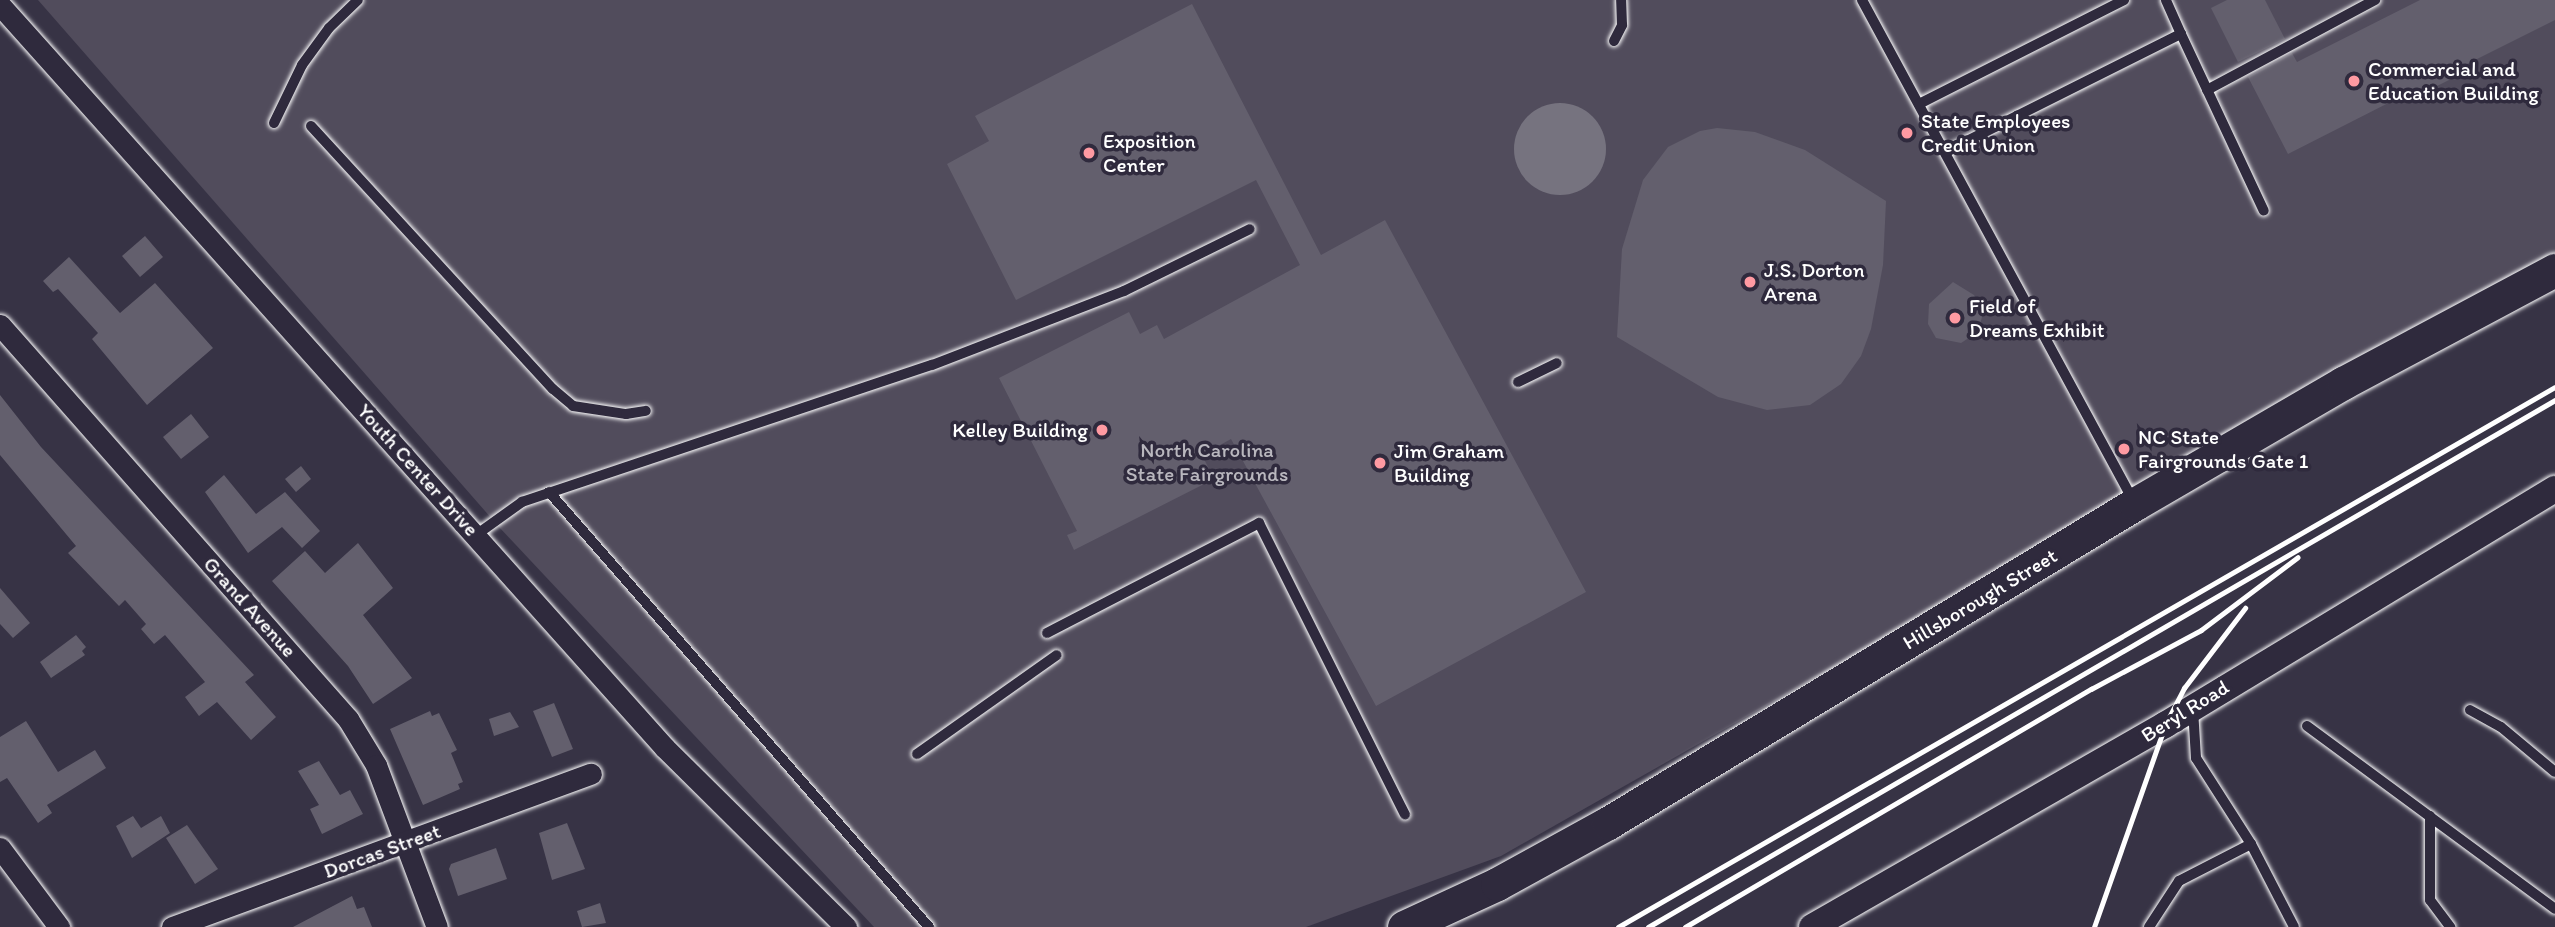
<!DOCTYPE html>
<html>
<head>
<meta charset="utf-8">
<style>
  body { margin:0 }
  #map { position:relative; width:2555px; height:927px; overflow:hidden; background:#373345; font-family:Itim,sans-serif }
  div>[style] { position:absolute }
  .green>* { inset:0; background:#514c5c }
  .water>* { inset:0; background:#76737f }
  .round { border-radius:50% }
  .building>* { inset:0; background:#635f6d }
  .roads { filter:drop-shadow(0 0 2px #fff) drop-shadow(0 0 2px #fff) }
  .service>* { height:10px; margin:-5px; padding:0 5px; transform-origin:5px; border-radius:5px; background:#2f2a3d }
  .minor>* { height:21px; margin:-10.5px; padding:0 10.5px; transform-origin:10.5px; border-radius:10.5px; background:#2f2a3d }
  .tertiary>* { height:26px; margin:-13px; padding:0 13px; transform-origin:13px; border-radius:13px; background:#2f2a3d }
  .primary>* { height:33px; margin:-16.5px; padding:0 16.5px; transform-origin:16.5px; border-radius:16.5px; background:#2f2a3d }
  .rail>* { height:5px; margin:-2.5px; padding:0 2.5px; transform-origin:2.5px; border-radius:2.5px; background:#fff }
  .dots>* { width:19px; height:19px; translate:-50% -50%; box-sizing:border-box; border:4px solid #2f2a3d; border-radius:50% }
  span { translate:-50% -50%; white-space:nowrap; text-align:center; line-height:1.15; -webkit-text-stroke:7px #2f2a3d; paint-order:stroke }
  .poi-label { font-size:21px; color:#fff }
  .left { translate:0 -50%; text-align:left }
  .right { translate:-100% -50%; text-align:right }
  .park-label { font-size:21px; color:#b9b7be }
  .street-label { font-size:21px; color:#fff }
</style>
</head>
<body>
<div id="map">
  <div class="green">
    <i style="clip-path:polygon(38px 0,2555px 0,2555px 258px,1501px 856px,1306px 927px,874px 927px,499px 527px)"></i>
  </div>
  <div class="water">
    <i class="round" style="left:1514px;top:103px;width:92px;height:92px"></i>
  </div>
  <div class="building">
    <i style="clip-path:polygon(2227px 0,2265px 0,2285px 39px,2238px 62px,2211px 8px)"></i>
    <i style="clip-path:polygon(2420px 0,2555px 0,2555px 20px,2453px 71px,2455px 77px,2413px 98px,2410px 92px,2288px 154px,2248px 77px,2292px 53px,2297px 62px)"></i>
    <i style="clip-path:polygon(1192px 4px,1321px 255px,1385px 220px,1586px 592px,1376px 706px,1231px 439px,1202px 455px,1214px 479px,1074px 550px,1067px 535px,1077px 531px,999px 378px,1129px 312px,1140px 334px,1157px 325px,1164px 339px,1300px 265px,1256px 180px,1016px 300px,947px 164px,989px 141px,975px 116px)"></i>
    <i style="clip-path:polygon(1717px 128px,1755px 132px,1805px 150px,1886px 201px,1883px 265px,1871px 329px,1861px 356px,1841px 384px,1810px 405px,1767px 410px,1718px 397px,1617px 337px,1622px 249px,1643px 180px,1668px 147px,1700px 131px)"></i>
    <i style="clip-path:polygon(145px 236px,163px 257px,140px 277px,122px 256px)"></i>
    <i style="clip-path:polygon(69px 257px,120px 313px,155px 283px,213px 348px,147px 405px,92px 339px,98px 333px,58px 289px,53px 292px,43px 281px)"></i>
    <i style="clip-path:polygon(1953px 282px,1974px 295px,1983px 313px,1978px 332px,1961px 343px,1936px 338px,1928px 324px,1929px 304px)"></i>
    <i style="clip-path:polygon(0 395px,41px 447px,254px 675px,245px 682px,276px 717px,251px 740px,217px 702px,199px 716px,185px 697px,205px 682px,165px 635px,154px 644px,141px 629px,146px 624px,125px 600px,119px 606px,68px 553px,76px 546px,0 455px)"></i>
    <i style="clip-path:polygon(191px 414px,209px 437px,181px 459px,163px 437px)"></i>
    <i style="clip-path:polygon(301px 466px,311px 479px,296px 492px,285px 479px)"></i>
    <i style="clip-path:polygon(224px 475px,256px 514px,285px 492px,320px 531px,302px 548px,282px 527px,248px 553px,205px 492px)"></i>
    <i style="clip-path:polygon(358px 543px,393px 588px,363px 615px,412px 678px,373px 704px,348px 666px,272px 581px,305px 551px,325px 573px)"></i>
    <i style="clip-path:polygon(0 588px,30px 623px,13px 638px,0 624px)"></i>
    <i style="clip-path:polygon(76px 635px,86px 647px,82px 651px,85px 655px,51px 678px,40px 662px)"></i>
    <i style="clip-path:polygon(554px 703px,573px 749px,552px 757px,533px 711px)"></i>
    <i style="clip-path:polygon(430px 711px,432px 716px,439px 713px,457px 750px,451px 753px,463px 782px,458px 784px,460px 789px,423px 805px,390px 729px)"></i>
    <i style="clip-path:polygon(510px 712px,519px 727px,494px 736px,489px 719px)"></i>
    <i style="clip-path:polygon(26px 721px,58px 772px,95px 750px,106px 768px,47px 805px,52px 813px,38px 823px,7px 778px,0 782px,0 737px)"></i>
    <i style="clip-path:polygon(319px 761px,340px 795px,350px 790px,363px 814px,322px 834px,310px 809px,319px 805px,298px 771px)"></i>
    <i style="clip-path:polygon(133px 816px,141px 828px,161px 816px,170px 833px,132px 858px,116px 826px)"></i>
    <i style="clip-path:polygon(567px 823px,585px 869px,552px 880px,539px 833px)"></i>
    <i style="clip-path:polygon(187px 825px,218px 869px,195px 884px,166px 838px)"></i>
    <i style="clip-path:polygon(496px 848px,507px 879px,458px 896px,449px 869px,451px 864px)"></i>
    <i style="clip-path:polygon(352px 896px,357px 909px,364px 907px,372px 927px,293px 927px)"></i>
    <i style="clip-path:polygon(600px 903px,606px 923px,582px 927px,577px 911px)"></i>
  </div>
  <div class="roads">
    <div class="service">
      <i style="left:1862px;top:0;width:571px;rotate:61.55deg"></i>
      <i style="left:2181px;top:34px;width:195px;rotate:64.9deg"></i>
      <i style="left:1614px;top:41px;width:18px;rotate:-63deg"></i>
      <i style="left:1622px;top:25px;width:25px;rotate:-92deg"></i>
      <i style="left:2207px;top:90px;width:191px;rotate:-28.2deg"></i>
      <i style="left:1919px;top:104px;width:230px;rotate:-26.9deg"></i>
      <i style="left:274px;top:123px;width:64px;rotate:-64.2deg"></i>
      <i style="left:302px;top:65px;width:46px;rotate:-53.9deg"></i>
      <i style="left:329px;top:28px;width:40px;rotate:-44deg"></i>
      <i style="left:311px;top:126px;width:357px;rotate:47.4deg"></i>
      <i style="left:553px;top:389px;width:26px;rotate:40deg"></i>
      <i style="left:573px;top:406px;width:54px;rotate:8.6deg"></i>
      <i style="left:626px;top:414px;width:20px;rotate:-9deg"></i>
      <i style="left:1945px;top:152px;width:264px;rotate:-26.6deg"></i>
      <i style="left:2181px;top:34px;width:37px;rotate:-114deg"></i>
      <i style="left:1518px;top:382px;width:43px;rotate:-26deg"></i>
      <i style="left:549px;top:492px;width:578px;rotate:48.86deg"></i>
      <i style="left:476px;top:535px;width:57px;rotate:-35.7deg"></i>
      <i style="left:522px;top:502px;width:432px;rotate:-18.5deg"></i>
      <i style="left:932px;top:365px;width:206px;rotate:-21.1deg"></i>
      <i style="left:1124px;top:291px;width:140px;rotate:-26.2deg"></i>
      <i style="left:1047px;top:633px;width:239px;rotate:-27.4deg"></i>
      <i style="left:1259px;top:523px;width:326px;rotate:63.4deg"></i>
      <i style="left:2193px;top:709px;width:49px;rotate:86.5deg"></i>
      <i style="left:2196px;top:758px;width:102px;rotate:57.4deg"></i>
      <i style="left:2251px;top:844px;width:93px;rotate:62.6deg"></i>
      <i style="left:2470px;top:710px;width:35px;rotate:29deg"></i>
      <i style="left:2501px;top:727px;width:70px;rotate:39.8deg"></i>
      <i style="left:2307px;top:726px;width:308px;rotate:36.4deg"></i>
      <i style="left:917px;top:754px;width:171px;rotate:-35.3deg"></i>
      <i style="left:2430px;top:816px;width:84px;rotate:90deg"></i>
      <i style="left:2430px;top:900px;width:34px;rotate:53deg"></i>
      <i style="left:2149px;top:927px;width:55px;rotate:-56.9deg"></i>
      <i style="left:2179px;top:881px;width:81px;rotate:-27.2deg"></i>
    </div>
    <div class="minor">
      <i style="left:0;top:5px;width:997px;rotate:48.17deg"></i>
      <i style="left:665px;top:748px;width:255px;rotate:44.7deg"></i>
      <i style="left:0;top:325px;width:526px;rotate:48.55deg"></i>
      <i style="left:348px;top:719px;width:54px;rotate:58.7deg"></i>
      <i style="left:376px;top:765px;width:173px;rotate:69.4deg"></i>
      <i style="left:0;top:848px;width:99px;rotate:53.2deg"></i>
      <i style="left:172px;top:927px;width:446px;rotate:-20.1deg"></i>
    </div>
    <div class="tertiary">
      <i style="left:1812px;top:927px;width:407px;rotate:-29.8deg"></i>
      <i style="left:2165px;top:725px;width:456px;rotate:-31.2deg"></i>
    </div>
    <div class="primary">
      <i style="left:1404px;top:927px;width:102px;rotate:-24.8deg"></i>
      <i style="left:1497px;top:884px;width:127px;rotate:-28.8deg"></i>
      <i style="left:1608px;top:823px;width:616px;rotate:-31.19deg"></i>
      <i style="left:2135px;top:504px;width:241px;rotate:-30.2deg"></i>
      <i style="left:2343px;top:383px;width:240px;rotate:-28.1deg"></i>
    </div>
  </div>
  <div class="rail">
    <i style="left:1618px;top:927px;width:1081px;rotate:-29.96deg"></i>
    <i style="left:1648px;top:927px;width:1049px;rotate:-30.16deg"></i>
    <i style="left:1685px;top:927px;width:471px;rotate:-30.4deg"></i>
    <i style="left:2091px;top:689px;width:125px;rotate:-28.2deg"></i>
    <i style="left:2201px;top:630px;width:121px;rotate:-37deg"></i>
    <i style="left:2094px;top:927px;width:214px;rotate:-70.6deg"></i>
    <i style="left:2165px;top:725px;width:42px;rotate:-62.8deg"></i>
    <i style="left:2184px;top:688px;width:101px;rotate:-52.7deg"></i>
  </div>
  <div class="dots">
    <i style="left:2354px;top:81px;background:#ff9aa2"></i>
    <i style="left:1907px;top:133px;background:#ff9aa2"></i>
    <i style="left:1089px;top:153px;background:#ff9aa2"></i>
    <i style="left:1750px;top:282px;background:#ff9aa2"></i>
    <i style="left:1955px;top:318px;background:#ff9aa2"></i>
    <i style="left:1102px;top:430px;background:#ff9aa2"></i>
    <i style="left:2124px;top:449px;background:#ff9aa2"></i>
    <i style="left:1380px;top:463px;background:#ff9aa2"></i>
  </div>
  <div class="poi-label">
    <span class="left" style="left:2368px;top:81px">Commercial and<br>Education Building</span>
    <span class="left" style="left:1921px;top:133px">State Employees<br>Credit Union</span>
    <span class="left" style="left:1103px;top:153px">Exposition<br>Center</span>
    <span class="left" style="left:1764px;top:282px">J.S. Dorton<br>Arena</span>
    <span class="left" style="left:1969px;top:318px">Field of<br>Dreams Exhibit</span>
    <span class="right" style="left:1088px;top:430px">Kelley Building</span>
    <span class="left" style="left:2138px;top:449px">NC State<br>Fairgrounds Gate 1</span>
    <span class="left" style="left:1394px;top:463px">Jim Graham<br>Building</span>
  </div>
  <div class="park-label">
    <span style="left:1207px;top:462px">North Carolina<br>State Fairgrounds</span>
  </div>
  <div class="street-label">
    <span style="left:418px;top:470px;rotate:48deg">Youth Center Drive</span>
    <span style="left:1980px;top:599px;rotate:-31deg">Hillsborough Street</span>
    <span style="left:250px;top:607px;rotate:48deg">Grand Avenue</span>
    <span style="left:2185px;top:711px;rotate:-32deg">Beryl Road</span>
    <span style="left:382px;top:851px;rotate:-20deg">Dorcas Street</span>
  </div>
</div>
</body>
</html>
